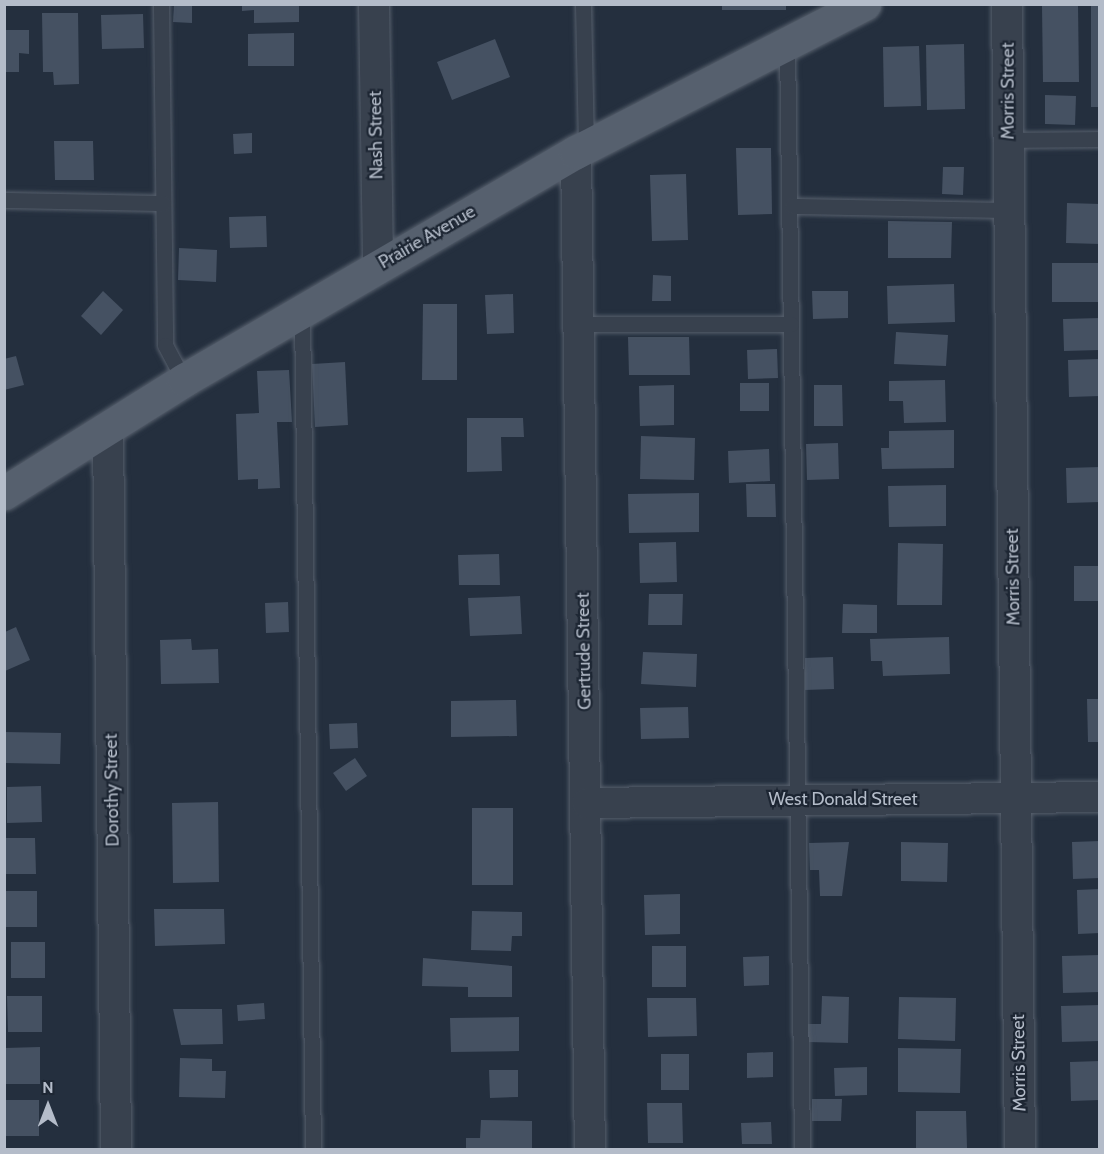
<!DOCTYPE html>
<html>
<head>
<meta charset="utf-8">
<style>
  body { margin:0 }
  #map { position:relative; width:1104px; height:1154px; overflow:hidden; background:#242f3e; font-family:Cabin,sans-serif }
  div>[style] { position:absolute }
  .building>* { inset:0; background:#455162 }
  .roads { filter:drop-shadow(0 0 2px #565f6c) drop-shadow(0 0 2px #565f6c) }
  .service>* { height:15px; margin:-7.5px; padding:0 7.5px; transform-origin:7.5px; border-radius:7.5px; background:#38414e }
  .minor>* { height:30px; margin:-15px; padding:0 15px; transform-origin:15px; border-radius:15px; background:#38414e }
  .primary>* { height:33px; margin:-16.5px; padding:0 16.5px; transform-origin:16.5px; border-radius:16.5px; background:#56606e }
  span { translate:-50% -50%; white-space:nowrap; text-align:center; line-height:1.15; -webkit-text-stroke:4.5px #1d2633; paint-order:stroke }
  .street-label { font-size:18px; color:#b4bcc9 }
  .frame { position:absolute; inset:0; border:6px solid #b4bcc9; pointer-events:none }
  .north { position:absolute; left:18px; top:1076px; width:60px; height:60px; -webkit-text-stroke:4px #1d2633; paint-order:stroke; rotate:0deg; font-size:16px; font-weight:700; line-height:24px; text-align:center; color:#b4bcc9 }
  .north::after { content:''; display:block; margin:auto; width:21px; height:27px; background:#b4bcc9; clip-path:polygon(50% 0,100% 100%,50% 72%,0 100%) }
</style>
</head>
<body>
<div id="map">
  <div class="building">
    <i style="clip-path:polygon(174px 4px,192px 4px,192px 23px,173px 22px)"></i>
    <i style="clip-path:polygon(242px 4px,299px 4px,299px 22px,254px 23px,254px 10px,242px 11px)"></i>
    <i style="clip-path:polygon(722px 4px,786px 4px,786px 10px,722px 10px)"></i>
    <i style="clip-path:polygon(1091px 4px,1100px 4px,1100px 107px,1091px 107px)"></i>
    <i style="clip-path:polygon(1078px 5px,1079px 82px,1043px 82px,1042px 6px)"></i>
    <i style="clip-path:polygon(42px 13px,78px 13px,79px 84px,54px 85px,53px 72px,43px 72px)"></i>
    <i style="clip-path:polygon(143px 14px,144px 48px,102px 49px,101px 15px)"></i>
    <i style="clip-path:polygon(4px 30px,29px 30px,29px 54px,19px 53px,19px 72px,4px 72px)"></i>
    <i style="clip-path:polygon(294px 33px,294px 66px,248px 66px,248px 34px)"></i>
    <i style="clip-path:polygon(495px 39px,510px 77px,452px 100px,437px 62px)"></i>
    <i style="clip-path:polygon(964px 44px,965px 109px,927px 110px,926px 45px)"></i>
    <i style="clip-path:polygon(919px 46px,921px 106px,884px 107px,883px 47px)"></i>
    <i style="clip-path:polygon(1045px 95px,1076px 96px,1075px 125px,1045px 124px)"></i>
    <i style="clip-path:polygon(252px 133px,252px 153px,234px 154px,233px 134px)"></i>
    <i style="clip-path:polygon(54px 141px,93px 141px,94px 180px,55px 180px)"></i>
    <i style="clip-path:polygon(736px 148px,771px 148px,772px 214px,738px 215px)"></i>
    <i style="clip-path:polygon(943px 167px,964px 167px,963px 195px,942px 194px)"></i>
    <i style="clip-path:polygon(686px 174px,688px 240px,652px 241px,650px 175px)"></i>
    <i style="clip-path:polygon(1067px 203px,1100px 204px,1100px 244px,1066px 243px)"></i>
    <i style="clip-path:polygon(266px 216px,267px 247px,230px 248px,229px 217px)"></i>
    <i style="clip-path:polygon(888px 221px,952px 222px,951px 258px,888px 258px)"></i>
    <i style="clip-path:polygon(179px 248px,217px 250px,216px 282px,178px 280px)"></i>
    <i style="clip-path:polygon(1052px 263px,1100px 263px,1100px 302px,1052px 302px)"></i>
    <i style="clip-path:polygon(653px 275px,671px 276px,671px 301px,652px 301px)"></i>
    <i style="clip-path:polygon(954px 284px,955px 322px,888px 324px,887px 286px)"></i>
    <i style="clip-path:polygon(103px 291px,123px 310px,101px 335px,81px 316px)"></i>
    <i style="clip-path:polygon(812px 291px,848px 291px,848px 318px,813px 319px)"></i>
    <i style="clip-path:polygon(513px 294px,514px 333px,487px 334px,485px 295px)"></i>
    <i style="clip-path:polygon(423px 304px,457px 304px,457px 380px,422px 380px)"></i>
    <i style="clip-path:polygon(1100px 318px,1100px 350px,1064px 351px,1063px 319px)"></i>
    <i style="clip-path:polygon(896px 332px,948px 335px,946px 366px,894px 364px)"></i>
    <i style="clip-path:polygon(628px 337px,689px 337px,690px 375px,629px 375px)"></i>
    <i style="clip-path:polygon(777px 349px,778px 378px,748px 379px,747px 350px)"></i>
    <i style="clip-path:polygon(16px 356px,24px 385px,4px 390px,4px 359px)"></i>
    <i style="clip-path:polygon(1100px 359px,1100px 396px,1069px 397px,1068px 360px)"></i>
    <i style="clip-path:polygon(345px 362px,348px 425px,315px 427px,312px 364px)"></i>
    <i style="clip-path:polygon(289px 370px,292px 422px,277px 422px,280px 488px,258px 489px,258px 479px,238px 480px,236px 414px,259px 413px,257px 371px)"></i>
    <i style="clip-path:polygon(945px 380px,946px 422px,904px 423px,903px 401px,889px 401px,889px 381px)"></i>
    <i style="clip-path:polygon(740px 383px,769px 383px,769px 411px,740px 411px)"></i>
    <i style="clip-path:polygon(674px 385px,674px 425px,640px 426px,639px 386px)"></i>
    <i style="clip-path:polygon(814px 385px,842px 385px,843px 426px,814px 426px)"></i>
    <i style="clip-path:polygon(467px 418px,523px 418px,524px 437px,501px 437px,502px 471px,467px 472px)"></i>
    <i style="clip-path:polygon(954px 430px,954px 468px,882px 469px,881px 448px,889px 448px,889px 431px)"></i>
    <i style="clip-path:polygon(641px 436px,695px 438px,694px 480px,640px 479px)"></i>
    <i style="clip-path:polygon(838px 443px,839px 479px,807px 480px,806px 444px)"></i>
    <i style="clip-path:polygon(769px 449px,770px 481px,729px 483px,728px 451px)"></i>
    <i style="clip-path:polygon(1100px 467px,1100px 502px,1067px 503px,1066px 468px)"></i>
    <i style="clip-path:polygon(746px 484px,775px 484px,776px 517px,747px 517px)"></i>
    <i style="clip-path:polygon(946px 485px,946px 526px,889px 527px,888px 486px)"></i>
    <i style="clip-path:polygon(699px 493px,699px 532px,629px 533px,628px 494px)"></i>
    <i style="clip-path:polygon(676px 542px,677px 582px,640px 583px,639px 543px)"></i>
    <i style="clip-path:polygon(898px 543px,943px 544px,942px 605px,897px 605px)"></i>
    <i style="clip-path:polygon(499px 554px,500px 585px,459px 585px,458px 555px)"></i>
    <i style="clip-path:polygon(1074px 566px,1100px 566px,1100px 601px,1074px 601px)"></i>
    <i style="clip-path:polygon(649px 594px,683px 594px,682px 625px,648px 625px)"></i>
    <i style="clip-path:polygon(520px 596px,522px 634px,470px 636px,468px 598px)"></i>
    <i style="clip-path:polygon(288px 602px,289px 632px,266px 633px,265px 603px)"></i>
    <i style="clip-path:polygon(843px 604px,877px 605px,877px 633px,842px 633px)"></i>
    <i style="clip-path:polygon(16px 627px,30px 660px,5px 671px,5px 632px)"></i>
    <i style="clip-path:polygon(949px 637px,950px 674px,883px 676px,882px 661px,871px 661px,870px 639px)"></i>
    <i style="clip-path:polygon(191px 639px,192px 650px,218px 649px,219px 683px,161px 684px,160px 640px)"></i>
    <i style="clip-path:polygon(643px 652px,697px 654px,696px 687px,641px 684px)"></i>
    <i style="clip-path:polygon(833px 657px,834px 689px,805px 690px,805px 658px)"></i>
    <i style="clip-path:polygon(1087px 699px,1100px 699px,1100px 742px,1088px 742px)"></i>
    <i style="clip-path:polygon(516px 700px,517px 736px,451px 737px,451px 701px)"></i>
    <i style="clip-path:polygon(688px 707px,689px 738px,641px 739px,640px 708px)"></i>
    <i style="clip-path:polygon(357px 723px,358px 748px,330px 749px,329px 724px)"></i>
    <i style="clip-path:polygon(4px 732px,61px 733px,60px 764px,4px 763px)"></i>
    <i style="clip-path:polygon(355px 758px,367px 776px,346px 791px,333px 773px)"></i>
    <i style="clip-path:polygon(41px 786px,42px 822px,7px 823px,7px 787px)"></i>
    <i style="clip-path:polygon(218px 802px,219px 882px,173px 883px,172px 803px)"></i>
    <i style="clip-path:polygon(472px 808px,513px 808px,513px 885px,472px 885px)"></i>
    <i style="clip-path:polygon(4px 838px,35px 838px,36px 874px,4px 874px)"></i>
    <i style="clip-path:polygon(1100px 841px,1100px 878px,1073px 879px,1072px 842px)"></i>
    <i style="clip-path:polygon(849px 842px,842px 896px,820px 896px,819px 870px,810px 870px,809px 843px)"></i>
    <i style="clip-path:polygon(901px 842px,948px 843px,947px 882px,901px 881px)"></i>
    <i style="clip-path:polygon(1100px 889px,1100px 933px,1078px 934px,1077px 890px)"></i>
    <i style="clip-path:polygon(4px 891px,37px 891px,37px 927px,4px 927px)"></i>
    <i style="clip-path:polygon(680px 894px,680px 934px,645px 935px,644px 895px)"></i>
    <i style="clip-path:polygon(154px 909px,224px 909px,225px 944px,155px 946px)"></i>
    <i style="clip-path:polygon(472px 911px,522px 912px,522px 936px,512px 936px,511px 951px,471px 950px)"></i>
    <i style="clip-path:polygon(11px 942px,45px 942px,45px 978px,11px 978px)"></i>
    <i style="clip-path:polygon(652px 946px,686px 946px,686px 987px,652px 987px)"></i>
    <i style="clip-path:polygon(1100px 955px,1100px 992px,1063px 993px,1062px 956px)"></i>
    <i style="clip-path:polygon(769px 956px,769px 985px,744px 986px,743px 957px)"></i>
    <i style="clip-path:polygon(423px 958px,512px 966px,512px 997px,468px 997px,468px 987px,422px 986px)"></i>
    <i style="clip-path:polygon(7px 996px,42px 996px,42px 1032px,8px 1032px)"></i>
    <i style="clip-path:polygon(822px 996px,849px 997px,848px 1043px,808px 1042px,808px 1024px,821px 1024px)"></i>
    <i style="clip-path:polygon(899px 997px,956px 998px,955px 1041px,898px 1039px)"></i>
    <i style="clip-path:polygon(647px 998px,696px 998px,697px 1036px,648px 1037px)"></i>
    <i style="clip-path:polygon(264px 1003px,265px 1019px,238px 1021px,237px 1005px)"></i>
    <i style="clip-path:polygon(1100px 1005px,1100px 1041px,1062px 1042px,1061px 1006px)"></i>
    <i style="clip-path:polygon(173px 1009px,222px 1009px,223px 1044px,181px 1045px)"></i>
    <i style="clip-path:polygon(519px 1017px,519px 1051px,451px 1052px,450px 1018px)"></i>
    <i style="clip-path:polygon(40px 1047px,40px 1084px,6px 1084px,5px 1048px)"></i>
    <i style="clip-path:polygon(898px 1048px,961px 1049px,960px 1093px,898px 1092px)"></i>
    <i style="clip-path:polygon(773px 1052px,773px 1077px,747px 1078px,747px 1053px)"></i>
    <i style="clip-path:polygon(661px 1054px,689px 1054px,689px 1090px,661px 1090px)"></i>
    <i style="clip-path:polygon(180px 1058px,212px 1059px,212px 1071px,226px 1071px,225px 1098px,179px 1097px)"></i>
    <i style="clip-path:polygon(1100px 1061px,1100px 1100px,1071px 1101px,1070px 1062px)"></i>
    <i style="clip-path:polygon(867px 1067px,867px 1095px,835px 1096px,834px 1068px)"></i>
    <i style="clip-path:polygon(489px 1070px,518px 1070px,518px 1097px,490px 1098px)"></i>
    <i style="clip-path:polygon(812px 1099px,842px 1099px,841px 1121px,812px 1121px)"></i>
    <i style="clip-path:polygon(4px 1100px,39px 1100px,39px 1136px,4px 1136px)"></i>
    <i style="clip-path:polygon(647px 1103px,682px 1103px,683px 1143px,648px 1143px)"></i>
    <i style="clip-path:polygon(916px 1111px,966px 1111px,967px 1148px,916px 1148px)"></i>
    <i style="clip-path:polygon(481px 1120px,532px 1121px,532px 1150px,466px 1150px,466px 1138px,480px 1138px)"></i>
    <i style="clip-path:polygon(771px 1122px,772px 1144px,742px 1144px,741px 1123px)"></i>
  </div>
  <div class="roads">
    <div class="service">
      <i style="left:161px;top:4px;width:341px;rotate:89.3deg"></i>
      <i style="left:165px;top:345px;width:40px;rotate:62deg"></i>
      <i style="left:583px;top:4px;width:142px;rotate:88.8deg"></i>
      <i style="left:787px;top:43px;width:1107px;rotate:89.22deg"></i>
      <i style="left:1008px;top:140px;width:92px;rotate:-0.6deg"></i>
      <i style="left:4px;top:200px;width:159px;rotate:1.1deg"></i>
      <i style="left:792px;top:206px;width:217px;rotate:1.1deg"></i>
      <i style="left:302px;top:311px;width:839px;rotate:89.25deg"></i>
      <i style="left:579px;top:324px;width:212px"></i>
    </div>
    <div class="minor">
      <i style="left:374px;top:4px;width:261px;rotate:89.1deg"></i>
      <i style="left:1007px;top:4px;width:1146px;rotate:89.35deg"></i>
      <i style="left:576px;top:152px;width:998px;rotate:89.2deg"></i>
      <i style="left:108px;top:430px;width:720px;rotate:89.36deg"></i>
      <i style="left:587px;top:803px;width:513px;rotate:-0.67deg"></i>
    </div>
    <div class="primary">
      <i style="left:4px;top:493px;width:213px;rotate:-32.1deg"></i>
      <i style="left:184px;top:380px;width:453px;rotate:-30.2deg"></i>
      <i style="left:576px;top:152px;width:324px;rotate:-27.2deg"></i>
    </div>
  </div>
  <div class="street-label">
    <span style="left:1008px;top:91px;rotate:-90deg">Morris Street</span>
    <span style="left:376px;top:135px;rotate:-91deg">Nash Street</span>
    <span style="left:427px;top:237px;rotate:-30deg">Prairie Avenue</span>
    <span style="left:1013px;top:577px;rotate:-91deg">Morris Street</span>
    <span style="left:584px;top:651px;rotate:-91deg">Gertrude Street</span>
    <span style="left:112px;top:790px;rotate:-91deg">Dorothy Street</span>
    <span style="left:843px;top:799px">West Donald Street</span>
    <span style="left:1019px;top:1063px;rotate:-91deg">Morris Street</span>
  </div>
  <div class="frame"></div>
  <div class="north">N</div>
</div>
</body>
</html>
